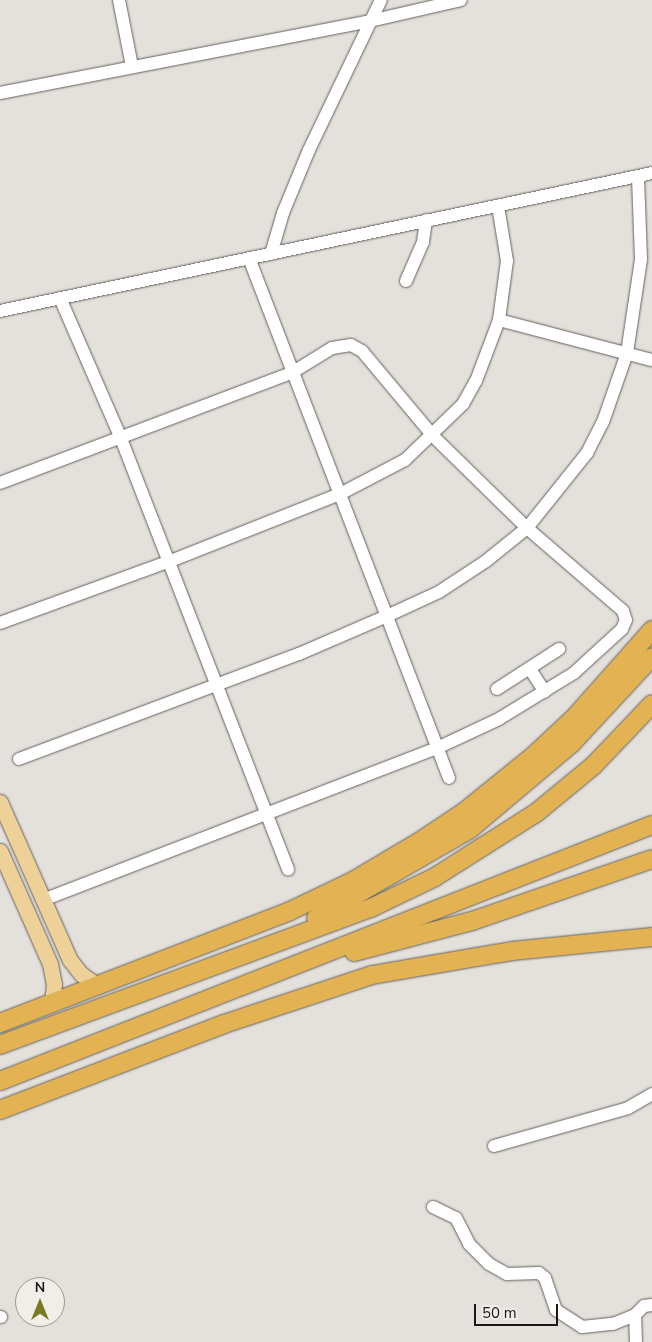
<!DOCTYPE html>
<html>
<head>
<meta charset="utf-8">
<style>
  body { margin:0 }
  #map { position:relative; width:652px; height:1342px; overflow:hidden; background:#e4e0db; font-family:"Nunito Sans",sans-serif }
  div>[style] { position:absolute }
  .roads { filter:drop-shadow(0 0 1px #65615c) drop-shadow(0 0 1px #65615c) }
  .minor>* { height:12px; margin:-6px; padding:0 6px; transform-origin:6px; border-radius:6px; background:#fff }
  .major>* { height:15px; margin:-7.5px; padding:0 7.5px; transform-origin:7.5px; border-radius:7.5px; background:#eed198 }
  .highway>* { height:18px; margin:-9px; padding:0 9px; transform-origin:9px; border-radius:9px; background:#e2b253 }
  span { translate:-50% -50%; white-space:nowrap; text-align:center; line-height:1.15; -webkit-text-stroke:5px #f1ede8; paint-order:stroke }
  .north { position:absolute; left:15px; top:1277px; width:50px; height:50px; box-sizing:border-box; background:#f1ede8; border:1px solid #9b9894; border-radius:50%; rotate:0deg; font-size:14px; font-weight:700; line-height:20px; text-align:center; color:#1a1816 }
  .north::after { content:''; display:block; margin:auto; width:18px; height:22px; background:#797b24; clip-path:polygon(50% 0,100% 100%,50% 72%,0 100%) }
  .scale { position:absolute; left:474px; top:1304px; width:84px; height:22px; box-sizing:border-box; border:2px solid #1a1816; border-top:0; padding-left:6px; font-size:15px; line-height:18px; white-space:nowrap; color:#1a1816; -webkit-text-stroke:4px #f1ede8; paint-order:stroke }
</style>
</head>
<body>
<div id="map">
  <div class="roads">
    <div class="minor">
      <i style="left:119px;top:0;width:67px;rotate:78.9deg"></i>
      <i style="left:0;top:93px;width:377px;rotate:-11deg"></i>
      <i style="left:370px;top:21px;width:93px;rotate:-13deg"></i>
      <i style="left:271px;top:254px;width:43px;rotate:-73.7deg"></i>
      <i style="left:283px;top:213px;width:68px;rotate:-67.6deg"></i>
      <i style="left:309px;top:150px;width:166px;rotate:-64.4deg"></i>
      <i style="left:249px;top:258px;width:557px;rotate:68.96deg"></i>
      <i style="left:406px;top:281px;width:43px;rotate:-66.4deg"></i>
      <i style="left:423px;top:242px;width:22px;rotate:-82deg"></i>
      <i style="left:60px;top:298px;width:150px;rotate:66.5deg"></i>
      <i style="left:120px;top:436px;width:465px;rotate:68.8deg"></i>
      <i style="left:0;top:311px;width:666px;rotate:-11.95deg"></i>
      <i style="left:499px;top:320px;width:158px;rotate:14.7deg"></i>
      <i style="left:0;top:483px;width:313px;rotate:-20.7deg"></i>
      <i style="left:293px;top:372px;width:46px;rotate:-31.6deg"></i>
      <i style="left:332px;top:348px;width:19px;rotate:-9deg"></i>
      <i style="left:351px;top:345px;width:13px;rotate:29deg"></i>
      <i style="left:362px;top:351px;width:111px;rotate:50.1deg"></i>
      <i style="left:433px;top:436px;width:132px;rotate:44.4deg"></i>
      <i style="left:527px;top:528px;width:127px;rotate:40.8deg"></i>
      <i style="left:623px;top:611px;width:9px;rotate:72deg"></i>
      <i style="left:626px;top:620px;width:10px;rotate:114deg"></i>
      <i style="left:622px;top:629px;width:65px;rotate:137.5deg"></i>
      <i style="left:574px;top:673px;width:88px;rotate:148.5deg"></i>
      <i style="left:499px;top:719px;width:68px;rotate:154.9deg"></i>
      <i style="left:437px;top:748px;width:422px;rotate:158.9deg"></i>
      <i style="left:0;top:623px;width:179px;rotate:-20deg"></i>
      <i style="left:168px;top:562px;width:185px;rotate:-21.6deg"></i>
      <i style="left:340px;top:494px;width:73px;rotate:-27.6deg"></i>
      <i style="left:405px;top:460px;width:81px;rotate:-44deg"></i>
      <i style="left:463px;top:404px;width:26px;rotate:-61deg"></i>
      <i style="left:476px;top:381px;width:65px;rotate:-69.3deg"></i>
      <i style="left:499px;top:320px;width:60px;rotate:-82.3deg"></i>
      <i style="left:507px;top:261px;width:56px;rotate:-99.3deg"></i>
      <i style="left:530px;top:669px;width:27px;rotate:57deg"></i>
      <i style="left:497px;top:689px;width:74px;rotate:-32.8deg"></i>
      <i style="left:19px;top:759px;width:299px;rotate:-20.6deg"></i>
      <i style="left:299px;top:654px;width:96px;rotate:-23.4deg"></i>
      <i style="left:387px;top:616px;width:57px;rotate:-24.8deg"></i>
      <i style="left:439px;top:592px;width:56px;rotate:-33.4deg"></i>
      <i style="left:486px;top:561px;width:53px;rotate:-38.8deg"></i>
      <i style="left:527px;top:528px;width:96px;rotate:-51.3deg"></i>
      <i style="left:587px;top:453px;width:35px;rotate:-63deg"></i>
      <i style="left:603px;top:422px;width:73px;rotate:-70.8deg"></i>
      <i style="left:627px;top:353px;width:95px;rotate:-81.5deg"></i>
      <i style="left:641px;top:259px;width:83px;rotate:-92.1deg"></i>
      <i style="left:494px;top:1146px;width:139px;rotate:-15.8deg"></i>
      <i style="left:628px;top:1108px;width:28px;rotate:-30deg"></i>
      <i style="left:433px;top:1207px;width:25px;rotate:26deg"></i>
      <i style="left:456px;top:1218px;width:29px;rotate:63deg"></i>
      <i style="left:469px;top:1244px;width:28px;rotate:45deg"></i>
      <i style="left:489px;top:1264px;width:21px;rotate:29deg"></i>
      <i style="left:507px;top:1274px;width:32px;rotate:-2deg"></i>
      <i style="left:539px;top:1273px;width:8px;rotate:40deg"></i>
      <i style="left:545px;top:1278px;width:34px;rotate:71deg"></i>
      <i style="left:556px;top:1310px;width:31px;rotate:33deg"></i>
      <i style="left:582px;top:1327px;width:31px;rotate:-6deg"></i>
      <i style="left:613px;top:1324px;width:24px;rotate:-22deg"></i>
      <i style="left:0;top:1317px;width:1px"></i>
      <i style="left:636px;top:1342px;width:27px;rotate:-92deg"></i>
      <i style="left:635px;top:1315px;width:13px;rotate:-45deg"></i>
      <i style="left:644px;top:1306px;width:8px;rotate:-7deg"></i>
    </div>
    <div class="major">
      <i style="left:0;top:802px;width:173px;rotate:66.1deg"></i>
      <i style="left:70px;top:960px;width:18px;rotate:52deg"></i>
      <i style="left:81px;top:974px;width:21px;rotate:35deg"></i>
      <i style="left:0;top:851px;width:124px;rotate:66.1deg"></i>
      <i style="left:50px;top:964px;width:20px;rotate:79deg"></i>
      <i style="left:54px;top:984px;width:20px;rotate:96deg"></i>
    </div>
    <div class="highway">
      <i style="left:316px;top:918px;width:178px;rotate:-30deg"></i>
      <i style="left:470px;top:829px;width:133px;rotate:-40.1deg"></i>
      <i style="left:572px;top:743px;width:117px;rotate:-47.1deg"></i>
      <i style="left:354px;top:952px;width:122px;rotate:-14.7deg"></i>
      <i style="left:472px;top:921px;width:190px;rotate:-19deg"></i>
      <i style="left:0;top:1023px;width:311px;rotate:-21.1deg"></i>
      <i style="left:290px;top:911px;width:70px;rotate:-25.5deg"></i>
      <i style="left:353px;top:881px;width:77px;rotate:-30.6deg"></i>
      <i style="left:419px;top:842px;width:54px;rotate:-33.7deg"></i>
      <i style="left:464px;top:812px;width:87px;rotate:-39deg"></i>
      <i style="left:532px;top:757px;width:57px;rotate:-42.9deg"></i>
      <i style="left:574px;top:718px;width:118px;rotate:-48.4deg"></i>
      <i style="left:0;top:1045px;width:395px;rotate:-20.3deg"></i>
      <i style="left:371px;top:908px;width:71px;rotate:-25.8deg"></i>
      <i style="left:435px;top:877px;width:120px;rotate:-32.4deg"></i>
      <i style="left:536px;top:813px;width:75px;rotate:-39.6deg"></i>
      <i style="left:594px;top:765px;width:84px;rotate:-46.4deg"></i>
      <i style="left:0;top:1081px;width:700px;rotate:-21.44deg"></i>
      <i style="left:0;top:1110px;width:240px;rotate:-21deg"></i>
      <i style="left:224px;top:1024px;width:156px;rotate:-18.3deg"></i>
      <i style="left:372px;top:975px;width:142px;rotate:-9.7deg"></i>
      <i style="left:512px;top:951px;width:141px;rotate:-5.7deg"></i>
    </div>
  </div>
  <div class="north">N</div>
  <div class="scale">50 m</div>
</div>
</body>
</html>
